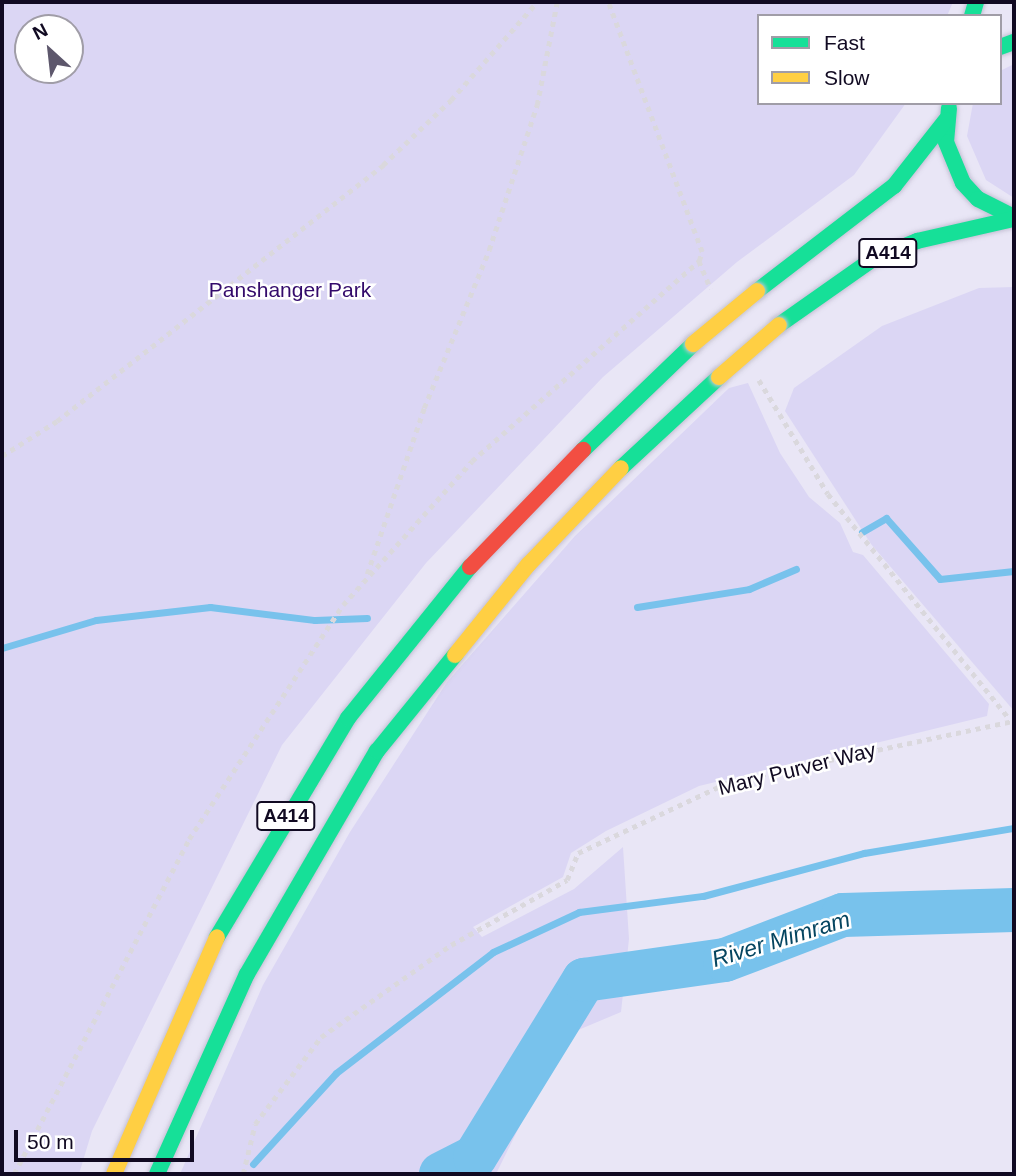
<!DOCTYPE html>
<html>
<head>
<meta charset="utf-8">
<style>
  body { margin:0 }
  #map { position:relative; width:1016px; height:1176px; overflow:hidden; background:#e9e6f6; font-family:Helvetica,sans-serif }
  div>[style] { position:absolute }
  .green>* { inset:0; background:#dbd6f4 }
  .stream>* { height:7px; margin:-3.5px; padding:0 3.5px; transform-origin:3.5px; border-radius:3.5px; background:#78c2ec }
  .river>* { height:44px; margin:-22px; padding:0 22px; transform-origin:22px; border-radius:22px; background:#78c2ec }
  .path>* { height:4.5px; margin-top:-2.25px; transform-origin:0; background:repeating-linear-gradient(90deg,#dad8dd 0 5px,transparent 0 10px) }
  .roads { filter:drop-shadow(0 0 2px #c4c0d4) drop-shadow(0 0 2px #c4c0d4) }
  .fast>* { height:16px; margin:-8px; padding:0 8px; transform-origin:8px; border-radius:8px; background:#16e098 }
  .slow>* { height:16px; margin:-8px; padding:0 8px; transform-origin:8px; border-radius:8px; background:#ffcf43 }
  .jam>* { height:16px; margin:-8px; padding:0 8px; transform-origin:8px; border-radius:8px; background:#f24e42 }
  .bridges { filter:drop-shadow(0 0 2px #c7c5d0) drop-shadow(0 0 2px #c7c5d0) }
  .slow-bridge>* { height:16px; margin:-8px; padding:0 8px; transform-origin:8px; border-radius:8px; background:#ffcf43 }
  span { translate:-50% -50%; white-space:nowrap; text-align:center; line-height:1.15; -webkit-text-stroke:5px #fff; paint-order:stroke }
  .shield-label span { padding:2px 5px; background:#fff; border:2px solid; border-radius:5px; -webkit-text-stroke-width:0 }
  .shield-label { font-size:19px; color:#110a22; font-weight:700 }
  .park-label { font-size:21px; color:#330a6b }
  .street-label { font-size:21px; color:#110a22 }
  .water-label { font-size:23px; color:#054560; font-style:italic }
  .frame { position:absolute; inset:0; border:4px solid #110a22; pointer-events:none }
  .legend { position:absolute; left:757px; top:14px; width:245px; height:91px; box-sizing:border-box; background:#fff; border:2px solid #a09da7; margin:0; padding:9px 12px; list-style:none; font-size:21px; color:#110a22 }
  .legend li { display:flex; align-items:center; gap:14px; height:35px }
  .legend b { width:35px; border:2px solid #a09da7 }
  .north { position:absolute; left:14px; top:14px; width:70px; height:70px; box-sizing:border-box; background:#fff; border:2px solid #a09da7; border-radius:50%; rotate:333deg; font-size:19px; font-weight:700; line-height:28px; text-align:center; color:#110a22 }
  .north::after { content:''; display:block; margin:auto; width:24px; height:32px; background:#5d576c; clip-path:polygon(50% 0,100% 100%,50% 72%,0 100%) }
  .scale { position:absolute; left:14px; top:1130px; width:180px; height:32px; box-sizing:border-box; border:4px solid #110a22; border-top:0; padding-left:9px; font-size:21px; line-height:24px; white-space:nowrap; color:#110a22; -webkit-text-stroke:5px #fff; paint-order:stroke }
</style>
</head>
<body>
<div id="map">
  <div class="green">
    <i style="clip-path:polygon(evenodd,2px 2px,953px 2px,947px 16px,759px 16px,759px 103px,906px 103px,854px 175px,737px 262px,603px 377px,426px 563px,282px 745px,92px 1131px,79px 1174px,2px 1174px,2px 2px,70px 28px,70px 70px,28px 70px,28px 28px,70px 28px)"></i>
    <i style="clip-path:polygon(1014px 64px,1014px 198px,986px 180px,967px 136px,973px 103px,1000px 103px,1000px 71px)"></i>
    <i style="clip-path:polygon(1014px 287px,1014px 711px,871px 544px,785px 411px,794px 388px,882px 326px,979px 288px)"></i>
    <i style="clip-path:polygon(748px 383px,780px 453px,809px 497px,840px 523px,853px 552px,863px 555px,989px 704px,987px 716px,699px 786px,606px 831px,571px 853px,563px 877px,473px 927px,482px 937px,574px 889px,623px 847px,629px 939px,621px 1012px,564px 1036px,496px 1174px,180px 1174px,263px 985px,350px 832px,447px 682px,575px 536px,729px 388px)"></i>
  </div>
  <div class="stream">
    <i style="left:862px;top:532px;width:28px;rotate:-30deg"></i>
    <i style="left:886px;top:518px;width:81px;rotate:48.5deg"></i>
    <i style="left:940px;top:579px;width:74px;rotate:-6.2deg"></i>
    <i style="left:637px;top:607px;width:113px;rotate:-9.1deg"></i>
    <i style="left:749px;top:589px;width:51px;rotate:-23.1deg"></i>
    <i style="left:2px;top:648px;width:98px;rotate:-16.6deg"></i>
    <i style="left:96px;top:620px;width:115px;rotate:-6.5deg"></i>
    <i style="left:210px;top:607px;width:106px;rotate:7.1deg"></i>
    <i style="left:315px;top:620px;width:52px;rotate:-2.2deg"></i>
    <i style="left:253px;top:1164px;width:123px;rotate:-47.6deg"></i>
    <i style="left:336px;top:1073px;width:198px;rotate:-37.6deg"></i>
    <i style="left:493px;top:952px;width:95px;rotate:-24.9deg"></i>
    <i style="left:579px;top:912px;width:125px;rotate:-7.4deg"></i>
    <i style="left:703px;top:896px;width:167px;rotate:-15deg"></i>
    <i style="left:864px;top:853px;width:152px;rotate:-9.5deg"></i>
  </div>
  <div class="river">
    <i style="left:441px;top:1174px;width:38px;rotate:-27deg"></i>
    <i style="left:475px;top:1157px;width:208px;rotate:-58.4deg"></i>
    <i style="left:584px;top:980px;width:142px;rotate:-8.1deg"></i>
    <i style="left:725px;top:960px;width:126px;rotate:-20.9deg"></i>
    <i style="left:843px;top:915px;width:171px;rotate:-1.7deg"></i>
  </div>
  <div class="path">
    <i style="left:699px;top:261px;width:30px;rotate:67deg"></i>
    <i style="left:759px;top:380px;width:133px;rotate:58.8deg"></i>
    <i style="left:828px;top:494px;width:288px;rotate:51.1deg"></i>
    <i style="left:2px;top:456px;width:65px;rotate:-32.5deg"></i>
    <i style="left:57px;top:421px;width:415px;rotate:-38.1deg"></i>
    <i style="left:383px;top:165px;width:94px;rotate:-43.7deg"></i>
    <i style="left:451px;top:100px;width:130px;rotate:-48.7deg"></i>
    <i style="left:367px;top:574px;width:176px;rotate:-71deg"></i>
    <i style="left:424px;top:408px;width:171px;rotate:-67.6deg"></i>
    <i style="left:489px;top:250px;width:153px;rotate:-71.7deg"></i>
    <i style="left:537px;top:105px;width:105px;rotate:-79deg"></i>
    <i style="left:14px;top:1174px;width:378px;rotate:-62.4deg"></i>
    <i style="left:189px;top:839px;width:280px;rotate:-56.7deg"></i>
    <i style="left:343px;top:605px;width:193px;rotate:-48.1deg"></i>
    <i style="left:472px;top:461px;width:303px;rotate:-41.4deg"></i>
    <i style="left:699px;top:261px;width:9px;rotate:-72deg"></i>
    <i style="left:702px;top:252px;width:267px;rotate:-110.6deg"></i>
    <i style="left:243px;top:1174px;width:51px;rotate:-76.5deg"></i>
    <i style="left:255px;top:1124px;width:109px;rotate:-52.8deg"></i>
    <i style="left:321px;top:1037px;width:159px;rotate:-35.3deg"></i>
    <i style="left:451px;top:945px;width:133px;rotate:-29.3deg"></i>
    <i style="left:567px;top:880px;width:29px;rotate:-68deg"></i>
    <i style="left:578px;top:853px;width:169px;rotate:-25.2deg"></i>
    <i style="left:731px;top:781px;width:289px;rotate:-12deg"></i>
  </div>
  <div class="roads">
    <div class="fast">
      <i style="left:972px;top:16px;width:15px;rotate:-74deg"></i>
      <i style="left:1000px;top:47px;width:15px;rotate:-20deg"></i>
      <i style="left:949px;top:108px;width:34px;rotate:95deg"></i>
      <i style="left:946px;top:142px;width:44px;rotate:67.5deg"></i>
      <i style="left:963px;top:183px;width:22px;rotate:47deg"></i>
      <i style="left:978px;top:199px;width:40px;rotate:26.6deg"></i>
      <i style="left:757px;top:291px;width:173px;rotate:-37.5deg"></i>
      <i style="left:894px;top:186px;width:84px;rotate:-51.8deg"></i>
      <i style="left:779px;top:325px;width:115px;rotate:-35.1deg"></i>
      <i style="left:873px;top:259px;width:48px;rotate:-22.2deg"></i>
      <i style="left:917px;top:241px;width:99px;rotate:-12.8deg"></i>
      <i style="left:583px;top:450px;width:153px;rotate:-43.9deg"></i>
      <i style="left:621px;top:468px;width:134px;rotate:-42.9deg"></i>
      <i style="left:217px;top:937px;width:255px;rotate:-59.1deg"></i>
      <i style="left:348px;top:718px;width:194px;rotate:-51.1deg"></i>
      <i style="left:157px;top:1174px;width:219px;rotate:-65.8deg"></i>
      <i style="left:247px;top:974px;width:258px;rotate:-59.8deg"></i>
      <i style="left:377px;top:751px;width:124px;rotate:-50.9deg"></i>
    </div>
    <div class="slow">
      <i style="left:455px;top:655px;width:116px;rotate:-51deg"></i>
      <i style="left:528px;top:565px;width:134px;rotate:-46.2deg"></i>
      <i style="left:114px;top:1174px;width:258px;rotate:-66.5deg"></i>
    </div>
    <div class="jam">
      <i style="left:470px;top:567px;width:163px;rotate:-46deg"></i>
    </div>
  </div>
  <div class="bridges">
    <div class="slow-bridge">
      <i style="left:693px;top:344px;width:83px;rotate:-39.6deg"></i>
      <i style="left:719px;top:377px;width:79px;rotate:-40.9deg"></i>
    </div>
  </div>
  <div class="shield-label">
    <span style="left:888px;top:253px">A414</span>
    <span style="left:286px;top:816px">A414</span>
  </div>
  <div class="park-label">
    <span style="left:290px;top:290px">Panshanger Park</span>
  </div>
  <div class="street-label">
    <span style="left:797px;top:769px;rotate:-14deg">Mary Purver Way</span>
  </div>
  <div class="water-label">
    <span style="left:781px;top:939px;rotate:-17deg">River Mimram</span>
  </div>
  <div class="frame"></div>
  <ul class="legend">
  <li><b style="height:9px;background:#16e098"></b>Fast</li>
  <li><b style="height:9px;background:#ffcf43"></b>Slow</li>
  </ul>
  <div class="north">N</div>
  <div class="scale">50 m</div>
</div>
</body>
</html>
